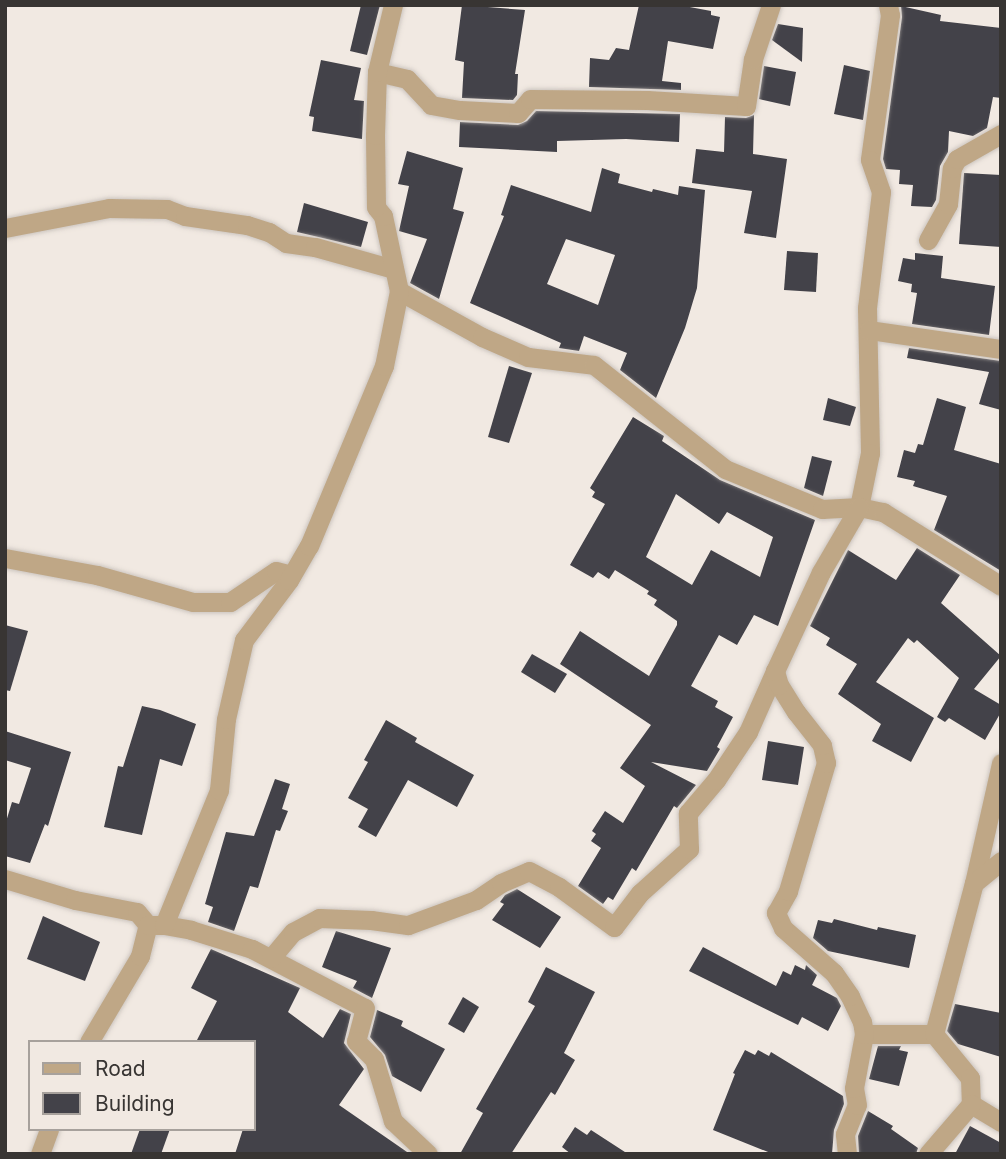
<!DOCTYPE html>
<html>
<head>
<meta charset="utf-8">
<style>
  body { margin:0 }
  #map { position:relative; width:1006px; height:1159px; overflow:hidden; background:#f1e9e2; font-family:Inter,sans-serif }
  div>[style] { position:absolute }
  .building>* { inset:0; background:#434249 }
  .roads { filter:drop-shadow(0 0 2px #ccc5bf) drop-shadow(0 0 2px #ccc5bf) }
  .minor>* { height:19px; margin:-9.5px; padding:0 9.5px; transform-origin:9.5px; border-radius:9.5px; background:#bfa786 }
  span { translate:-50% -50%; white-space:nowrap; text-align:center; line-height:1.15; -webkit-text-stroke:7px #f1e9e2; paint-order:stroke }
  .frame { position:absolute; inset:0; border:7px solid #383533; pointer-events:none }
  .legend { position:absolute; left:28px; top:1040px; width:228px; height:91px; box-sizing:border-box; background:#f1e9e2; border:2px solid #a7a19c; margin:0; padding:9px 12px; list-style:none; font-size:21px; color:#383533 }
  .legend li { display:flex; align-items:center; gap:14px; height:35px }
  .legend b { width:35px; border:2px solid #a7a19c }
</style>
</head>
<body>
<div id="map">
  <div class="building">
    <i style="clip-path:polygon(361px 5px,380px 5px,367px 55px,350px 51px)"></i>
    <i style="clip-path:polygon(462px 5px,525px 10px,515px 74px,518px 74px,517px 95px,513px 100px,462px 98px,464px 62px,455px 60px)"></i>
    <i style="clip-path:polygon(639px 5px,679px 5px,711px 11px,711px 15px,720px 17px,713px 49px,668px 41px,662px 81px,681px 83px,681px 90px,589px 87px,590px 58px,609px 60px,616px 48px,629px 50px)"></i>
    <i style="clip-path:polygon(901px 6px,941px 15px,940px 21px,1001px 28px,1001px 98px,993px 97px,987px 128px,973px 136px,949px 131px,948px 152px,940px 166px,936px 200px,932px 207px,911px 206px,913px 185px,899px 184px,900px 170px,886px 169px,883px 159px,902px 17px)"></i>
    <i style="clip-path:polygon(778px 24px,803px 28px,802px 62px,772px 40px)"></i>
    <i style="clip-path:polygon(321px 60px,361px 68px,354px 100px,364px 101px,362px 139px,312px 131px,314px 117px,309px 116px)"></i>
    <i style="clip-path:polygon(844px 65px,870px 71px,863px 120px,834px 114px)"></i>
    <i style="clip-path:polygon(764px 66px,796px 72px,790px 106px,759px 99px)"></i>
    <i style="clip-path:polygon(536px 111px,680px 114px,679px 142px,626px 139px,557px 141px,557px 152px,459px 147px,460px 122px,518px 125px,527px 121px)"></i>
    <i style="clip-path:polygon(754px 115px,753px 154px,787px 159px,776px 238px,744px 233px,752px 191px,692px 183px,696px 149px,724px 152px,725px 117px,746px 118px)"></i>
    <i style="clip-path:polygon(407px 151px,463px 168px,453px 209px,464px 212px,439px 299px,410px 283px,427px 239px,399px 231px,409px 186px,398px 184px)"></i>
    <i style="clip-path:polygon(evenodd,602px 168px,620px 174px,618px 183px,652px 192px,653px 189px,678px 195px,679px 186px,705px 190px,697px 288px,685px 328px,656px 398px,620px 370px,627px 353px,584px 336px,579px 351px,559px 348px,561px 343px,470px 303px,504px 216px,501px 215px,511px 185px,591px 212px,602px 168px,566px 239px,615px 255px,598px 305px,547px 284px,566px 239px)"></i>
    <i style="clip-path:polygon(964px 173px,1001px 175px,1001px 247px,959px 244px)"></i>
    <i style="clip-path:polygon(304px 203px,368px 222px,361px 247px,297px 232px)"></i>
    <i style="clip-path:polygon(787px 251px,818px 253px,816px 292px,784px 290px)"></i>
    <i style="clip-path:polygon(915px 253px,943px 256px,941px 278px,995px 286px,989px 335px,912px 324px,917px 293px,911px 292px,912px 284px,898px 281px,903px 258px,915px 260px)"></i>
    <i style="clip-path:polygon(909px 348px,1001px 361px,1001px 410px,979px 404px,989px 372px,907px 358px)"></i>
    <i style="clip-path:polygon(509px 366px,532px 373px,509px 443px,488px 437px)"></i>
    <i style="clip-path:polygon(828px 398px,856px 407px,850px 426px,823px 420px)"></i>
    <i style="clip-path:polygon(937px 398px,966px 407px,954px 450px,1001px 464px,1001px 571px,934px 530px,947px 496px,913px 486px,915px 481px,897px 477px,904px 450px,915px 453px,918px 444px,923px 445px)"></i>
    <i style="clip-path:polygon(evenodd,633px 417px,664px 436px,662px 441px,720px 480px,815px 520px,778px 626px,754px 615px,737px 645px,719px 635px,691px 686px,718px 701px,715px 707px,733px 717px,717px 747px,720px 749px,707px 771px,651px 762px,696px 785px,677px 808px,674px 806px,636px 871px,632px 868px,613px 900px,608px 897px,603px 904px,578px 886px,601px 848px,591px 841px,596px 834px,592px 831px,605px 811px,623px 823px,645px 786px,620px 768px,651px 725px,560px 664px,580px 631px,649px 676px,677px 625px,677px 621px,654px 605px,657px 600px,647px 594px,649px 591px,615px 570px,609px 579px,598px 572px,593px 578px,570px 565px,605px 504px,592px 497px,595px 492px,590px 488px,633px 417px,676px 494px,719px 524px,727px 512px,773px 537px,760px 577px,711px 550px,692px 585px,646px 557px,676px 494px)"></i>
    <i style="clip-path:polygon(812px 456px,832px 461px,823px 496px,804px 488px)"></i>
    <i style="clip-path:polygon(917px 548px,960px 575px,941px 603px,1001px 656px,974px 689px,1001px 705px,1001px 712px,985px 740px,949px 718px,945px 722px,937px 717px,959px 678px,917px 640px,914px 643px,908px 638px,876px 682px,934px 718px,911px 762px,872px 741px,881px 724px,838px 694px,857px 664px,826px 645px,830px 638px,810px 626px,848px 550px,896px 580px)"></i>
    <i style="clip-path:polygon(5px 625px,28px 631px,10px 691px,5px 690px)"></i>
    <i style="clip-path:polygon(532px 654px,567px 674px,555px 693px,521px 672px)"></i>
    <i style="clip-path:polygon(142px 706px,160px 710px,196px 724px,182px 766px,160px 759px,142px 835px,104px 827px,118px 766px,123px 767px)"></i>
    <i style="clip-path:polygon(386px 720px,417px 738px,415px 742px,474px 775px,457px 807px,408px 780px,376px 837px,358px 827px,368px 809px,348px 798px,368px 762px,364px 760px)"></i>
    <i style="clip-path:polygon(5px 731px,71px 752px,48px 826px,45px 824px,30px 863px,5px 856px,5px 825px,12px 802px,19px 804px,31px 768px,5px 760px)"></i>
    <i style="clip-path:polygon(768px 741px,804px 747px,798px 785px,762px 780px)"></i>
    <i style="clip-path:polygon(275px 779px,290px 784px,282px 809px,288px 811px,280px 831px,276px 830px,258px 888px,250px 886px,234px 931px,208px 922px,213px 907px,205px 904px,226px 832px,254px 836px)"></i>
    <i style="clip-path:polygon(517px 889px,561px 917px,540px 948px,492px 920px,504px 904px,500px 902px,505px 895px)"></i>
    <i style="clip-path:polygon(43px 916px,100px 942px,85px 981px,27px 959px)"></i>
    <i style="clip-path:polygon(834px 919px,877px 930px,878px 927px,916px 935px,909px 968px,828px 951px,813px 938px,818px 920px,832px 923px)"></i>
    <i style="clip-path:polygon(336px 931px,391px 948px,372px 998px,353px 988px,357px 981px,322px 967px)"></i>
    <i style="clip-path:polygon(703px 947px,776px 986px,783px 971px,791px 975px,795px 965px,805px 970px,806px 965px,817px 975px,812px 985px,837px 998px,841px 1006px,828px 1031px,802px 1017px,798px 1025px,689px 971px)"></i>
    <i style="clip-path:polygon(211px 949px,300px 988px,288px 1012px,323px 1038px,340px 1009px,351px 1014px,344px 1043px,364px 1069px,339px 1105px,410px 1154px,235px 1154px,243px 1129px,254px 1129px,254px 1042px,196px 1042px,217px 1001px,191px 988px)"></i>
    <i style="clip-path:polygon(546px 967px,595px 992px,564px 1053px,575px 1060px,555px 1095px,551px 1092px,511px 1154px,460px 1154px,483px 1113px,476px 1109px,535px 1006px,528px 1002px)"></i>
    <i style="clip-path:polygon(463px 997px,479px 1007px,464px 1033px,448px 1024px)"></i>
    <i style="clip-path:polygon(955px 1004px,1001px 1013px,1001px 1057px,958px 1044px,947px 1031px)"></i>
    <i style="clip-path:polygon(377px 1010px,403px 1021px,401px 1026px,445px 1049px,421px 1092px,392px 1076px,385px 1055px,370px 1037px)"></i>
    <i style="clip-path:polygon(878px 1046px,901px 1046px,899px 1050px,908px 1052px,899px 1086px,869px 1079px)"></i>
    <i style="clip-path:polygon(745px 1050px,755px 1055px,758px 1050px,769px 1056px,771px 1052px,843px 1096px,844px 1104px,834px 1130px,832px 1154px,773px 1154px,713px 1130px,735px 1074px,733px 1073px)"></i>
    <i style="clip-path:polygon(868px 1111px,893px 1126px,891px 1129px,918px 1148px,916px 1154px,859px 1154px,858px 1136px)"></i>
    <i style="clip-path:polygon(970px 1126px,1001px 1143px,1001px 1154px,955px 1154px)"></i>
    <i style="clip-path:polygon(575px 1127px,587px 1135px,591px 1130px,628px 1154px,571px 1154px,562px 1147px)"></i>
    <i style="clip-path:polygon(140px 1129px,170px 1129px,161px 1154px,131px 1154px)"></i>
  </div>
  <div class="roads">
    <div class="minor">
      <i style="left:888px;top:5px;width:10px;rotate:79deg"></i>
      <i style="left:890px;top:15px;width:146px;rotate:97.9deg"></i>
      <i style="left:870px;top:160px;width:34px;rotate:71deg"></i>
      <i style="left:881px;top:192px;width:117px;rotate:96.9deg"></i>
      <i style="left:867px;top:308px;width:145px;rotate:88.8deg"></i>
      <i style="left:870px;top:453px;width:55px;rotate:101.5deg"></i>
      <i style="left:859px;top:507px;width:25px;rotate:12deg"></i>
      <i style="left:883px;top:512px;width:139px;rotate:32.1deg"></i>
      <i style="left:377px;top:72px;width:31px;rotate:13deg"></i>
      <i style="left:407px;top:79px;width:35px;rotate:47deg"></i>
      <i style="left:431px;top:105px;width:29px;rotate:10deg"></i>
      <i style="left:460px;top:110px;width:58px;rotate:3deg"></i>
      <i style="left:518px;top:113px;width:18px;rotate:-49deg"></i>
      <i style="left:530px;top:99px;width:117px;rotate:0.5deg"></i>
      <i style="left:647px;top:100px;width:99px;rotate:3.5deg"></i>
      <i style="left:746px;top:106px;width:48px;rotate:-81.5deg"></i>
      <i style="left:753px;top:59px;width:57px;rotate:-71.6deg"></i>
      <i style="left:5px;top:228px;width:106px;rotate:-10.9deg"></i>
      <i style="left:109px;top:208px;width:58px;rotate:1deg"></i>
      <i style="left:167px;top:209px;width:19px;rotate:21deg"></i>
      <i style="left:185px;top:216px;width:63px;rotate:8.3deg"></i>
      <i style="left:247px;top:225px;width:23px;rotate:18deg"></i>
      <i style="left:269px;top:232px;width:20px;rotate:33deg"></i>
      <i style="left:286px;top:243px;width:29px;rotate:8deg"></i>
      <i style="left:315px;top:247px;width:82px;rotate:15.6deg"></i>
      <i style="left:928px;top:240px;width:41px;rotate:-60.9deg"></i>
      <i style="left:948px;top:204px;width:36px;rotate:-84deg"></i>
      <i style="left:952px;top:168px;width:10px;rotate:-61deg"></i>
      <i style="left:957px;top:159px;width:51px;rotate:-29.6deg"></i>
      <i style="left:399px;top:291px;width:95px;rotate:29deg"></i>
      <i style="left:482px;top:337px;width:50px;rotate:23.5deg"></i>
      <i style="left:528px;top:357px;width:66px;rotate:6.9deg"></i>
      <i style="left:594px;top:365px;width:167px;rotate:38.4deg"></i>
      <i style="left:725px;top:469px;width:105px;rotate:22.4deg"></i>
      <i style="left:822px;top:509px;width:37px;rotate:-3deg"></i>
      <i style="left:869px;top:330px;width:133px;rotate:8.2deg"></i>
      <i style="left:5px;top:558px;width:94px;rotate:10.5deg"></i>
      <i style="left:97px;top:575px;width:100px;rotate:15.7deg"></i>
      <i style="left:193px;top:602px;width:37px"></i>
      <i style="left:230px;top:602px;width:55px;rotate:-34deg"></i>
      <i style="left:276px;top:571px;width:16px;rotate:14deg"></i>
      <i style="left:5px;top:879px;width:73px;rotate:16.7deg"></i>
      <i style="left:75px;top:900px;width:63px;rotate:11deg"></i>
      <i style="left:137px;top:912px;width:17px;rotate:50deg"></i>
      <i style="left:974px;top:883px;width:123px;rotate:-77.3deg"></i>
      <i style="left:164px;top:925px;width:27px;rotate:10deg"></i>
      <i style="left:191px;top:930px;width:64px;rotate:17.3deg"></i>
      <i style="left:252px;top:949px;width:127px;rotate:27.6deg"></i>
      <i style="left:365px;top:1008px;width:34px;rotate:105deg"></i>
      <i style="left:356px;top:1041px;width:25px;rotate:45deg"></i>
      <i style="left:374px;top:1059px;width:65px;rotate:73deg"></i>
      <i style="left:393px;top:1121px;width:48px;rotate:43.3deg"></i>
      <i style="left:271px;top:958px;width:34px;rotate:-50deg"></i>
      <i style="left:293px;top:932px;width:30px;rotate:-28deg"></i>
      <i style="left:319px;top:918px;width:52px;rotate:2.2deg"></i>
      <i style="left:371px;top:920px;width:37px;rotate:8deg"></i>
      <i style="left:408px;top:925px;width:72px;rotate:-20.2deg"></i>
      <i style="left:476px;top:900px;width:30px;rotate:-34deg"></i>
      <i style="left:501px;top:883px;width:30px;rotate:-23deg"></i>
      <i style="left:529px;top:871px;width:34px;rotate:28deg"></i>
      <i style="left:559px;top:887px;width:68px;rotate:36deg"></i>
      <i style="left:614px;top:927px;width:43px;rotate:-52.6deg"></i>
      <i style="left:640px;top:893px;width:66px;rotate:-41.9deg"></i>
      <i style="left:689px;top:849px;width:36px;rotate:-92deg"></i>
      <i style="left:688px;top:813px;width:43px;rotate:-49.7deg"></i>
      <i style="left:716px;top:780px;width:58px;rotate:-56.3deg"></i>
      <i style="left:748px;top:732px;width:67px;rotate:-66.1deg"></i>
      <i style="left:864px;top:1034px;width:70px"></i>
      <i style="left:934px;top:1034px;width:57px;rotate:50.7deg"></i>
      <i style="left:970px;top:1078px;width:26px;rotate:88deg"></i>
      <i style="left:971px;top:1104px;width:35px;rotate:31deg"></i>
      <i style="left:934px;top:1034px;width:156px;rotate:-75.2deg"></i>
      <i style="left:974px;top:883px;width:35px;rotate:-39deg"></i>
      <i style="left:89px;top:1042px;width:100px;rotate:-59.3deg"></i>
      <i style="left:140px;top:956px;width:32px;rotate:-76deg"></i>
      <i style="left:148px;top:925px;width:16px"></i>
      <i style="left:164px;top:925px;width:146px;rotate:-67.8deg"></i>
      <i style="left:219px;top:790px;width:71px;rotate:-84.4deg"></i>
      <i style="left:226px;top:719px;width:81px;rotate:-77.2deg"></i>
      <i style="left:244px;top:640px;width:75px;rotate:-53.1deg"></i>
      <i style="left:289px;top:580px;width:39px;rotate:-60deg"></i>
      <i style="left:309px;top:546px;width:195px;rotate:-67.4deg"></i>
      <i style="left:384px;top:366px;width:76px;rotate:-78.7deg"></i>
      <i style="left:399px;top:291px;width:77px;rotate:-102deg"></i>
      <i style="left:383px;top:216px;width:11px;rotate:-128deg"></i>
      <i style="left:376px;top:207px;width:72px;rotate:-90.8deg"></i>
      <i style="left:375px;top:135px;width:63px;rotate:-88.2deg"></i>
      <i style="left:377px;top:72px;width:69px;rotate:-76.6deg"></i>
      <i style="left:40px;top:1154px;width:27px;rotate:-70deg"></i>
      <i style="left:847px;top:1154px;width:20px;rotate:-96deg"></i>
      <i style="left:845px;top:1134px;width:31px;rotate:-68deg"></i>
      <i style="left:857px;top:1105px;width:17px;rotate:-100deg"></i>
      <i style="left:854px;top:1088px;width:55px;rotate:-79.5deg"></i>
      <i style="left:864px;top:1034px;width:12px;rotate:-99deg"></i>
      <i style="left:862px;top:1022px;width:29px;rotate:-115deg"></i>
      <i style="left:850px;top:996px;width:28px;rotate:-125deg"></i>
      <i style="left:834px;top:973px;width:68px;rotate:-138.6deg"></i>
      <i style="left:783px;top:928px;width:17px;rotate:-115deg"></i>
      <i style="left:776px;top:913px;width:25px;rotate:-61deg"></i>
      <i style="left:788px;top:891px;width:134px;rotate:-73.5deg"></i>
      <i style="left:826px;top:763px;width:18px;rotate:-103deg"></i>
      <i style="left:822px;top:745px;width:42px;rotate:-128.2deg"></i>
      <i style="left:796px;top:712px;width:32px;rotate:-122deg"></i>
      <i style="left:779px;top:685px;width:15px;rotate:-106deg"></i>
      <i style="left:775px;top:671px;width:109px;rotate:-65.1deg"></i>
      <i style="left:821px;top:572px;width:75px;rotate:-59.7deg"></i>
      <i style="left:928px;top:1154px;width:66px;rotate:-49.3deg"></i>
    </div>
  </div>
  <div class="frame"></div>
  <ul class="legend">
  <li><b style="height:9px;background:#bfa786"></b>Road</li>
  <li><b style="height:19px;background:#434249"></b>Building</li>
  </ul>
</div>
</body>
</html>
